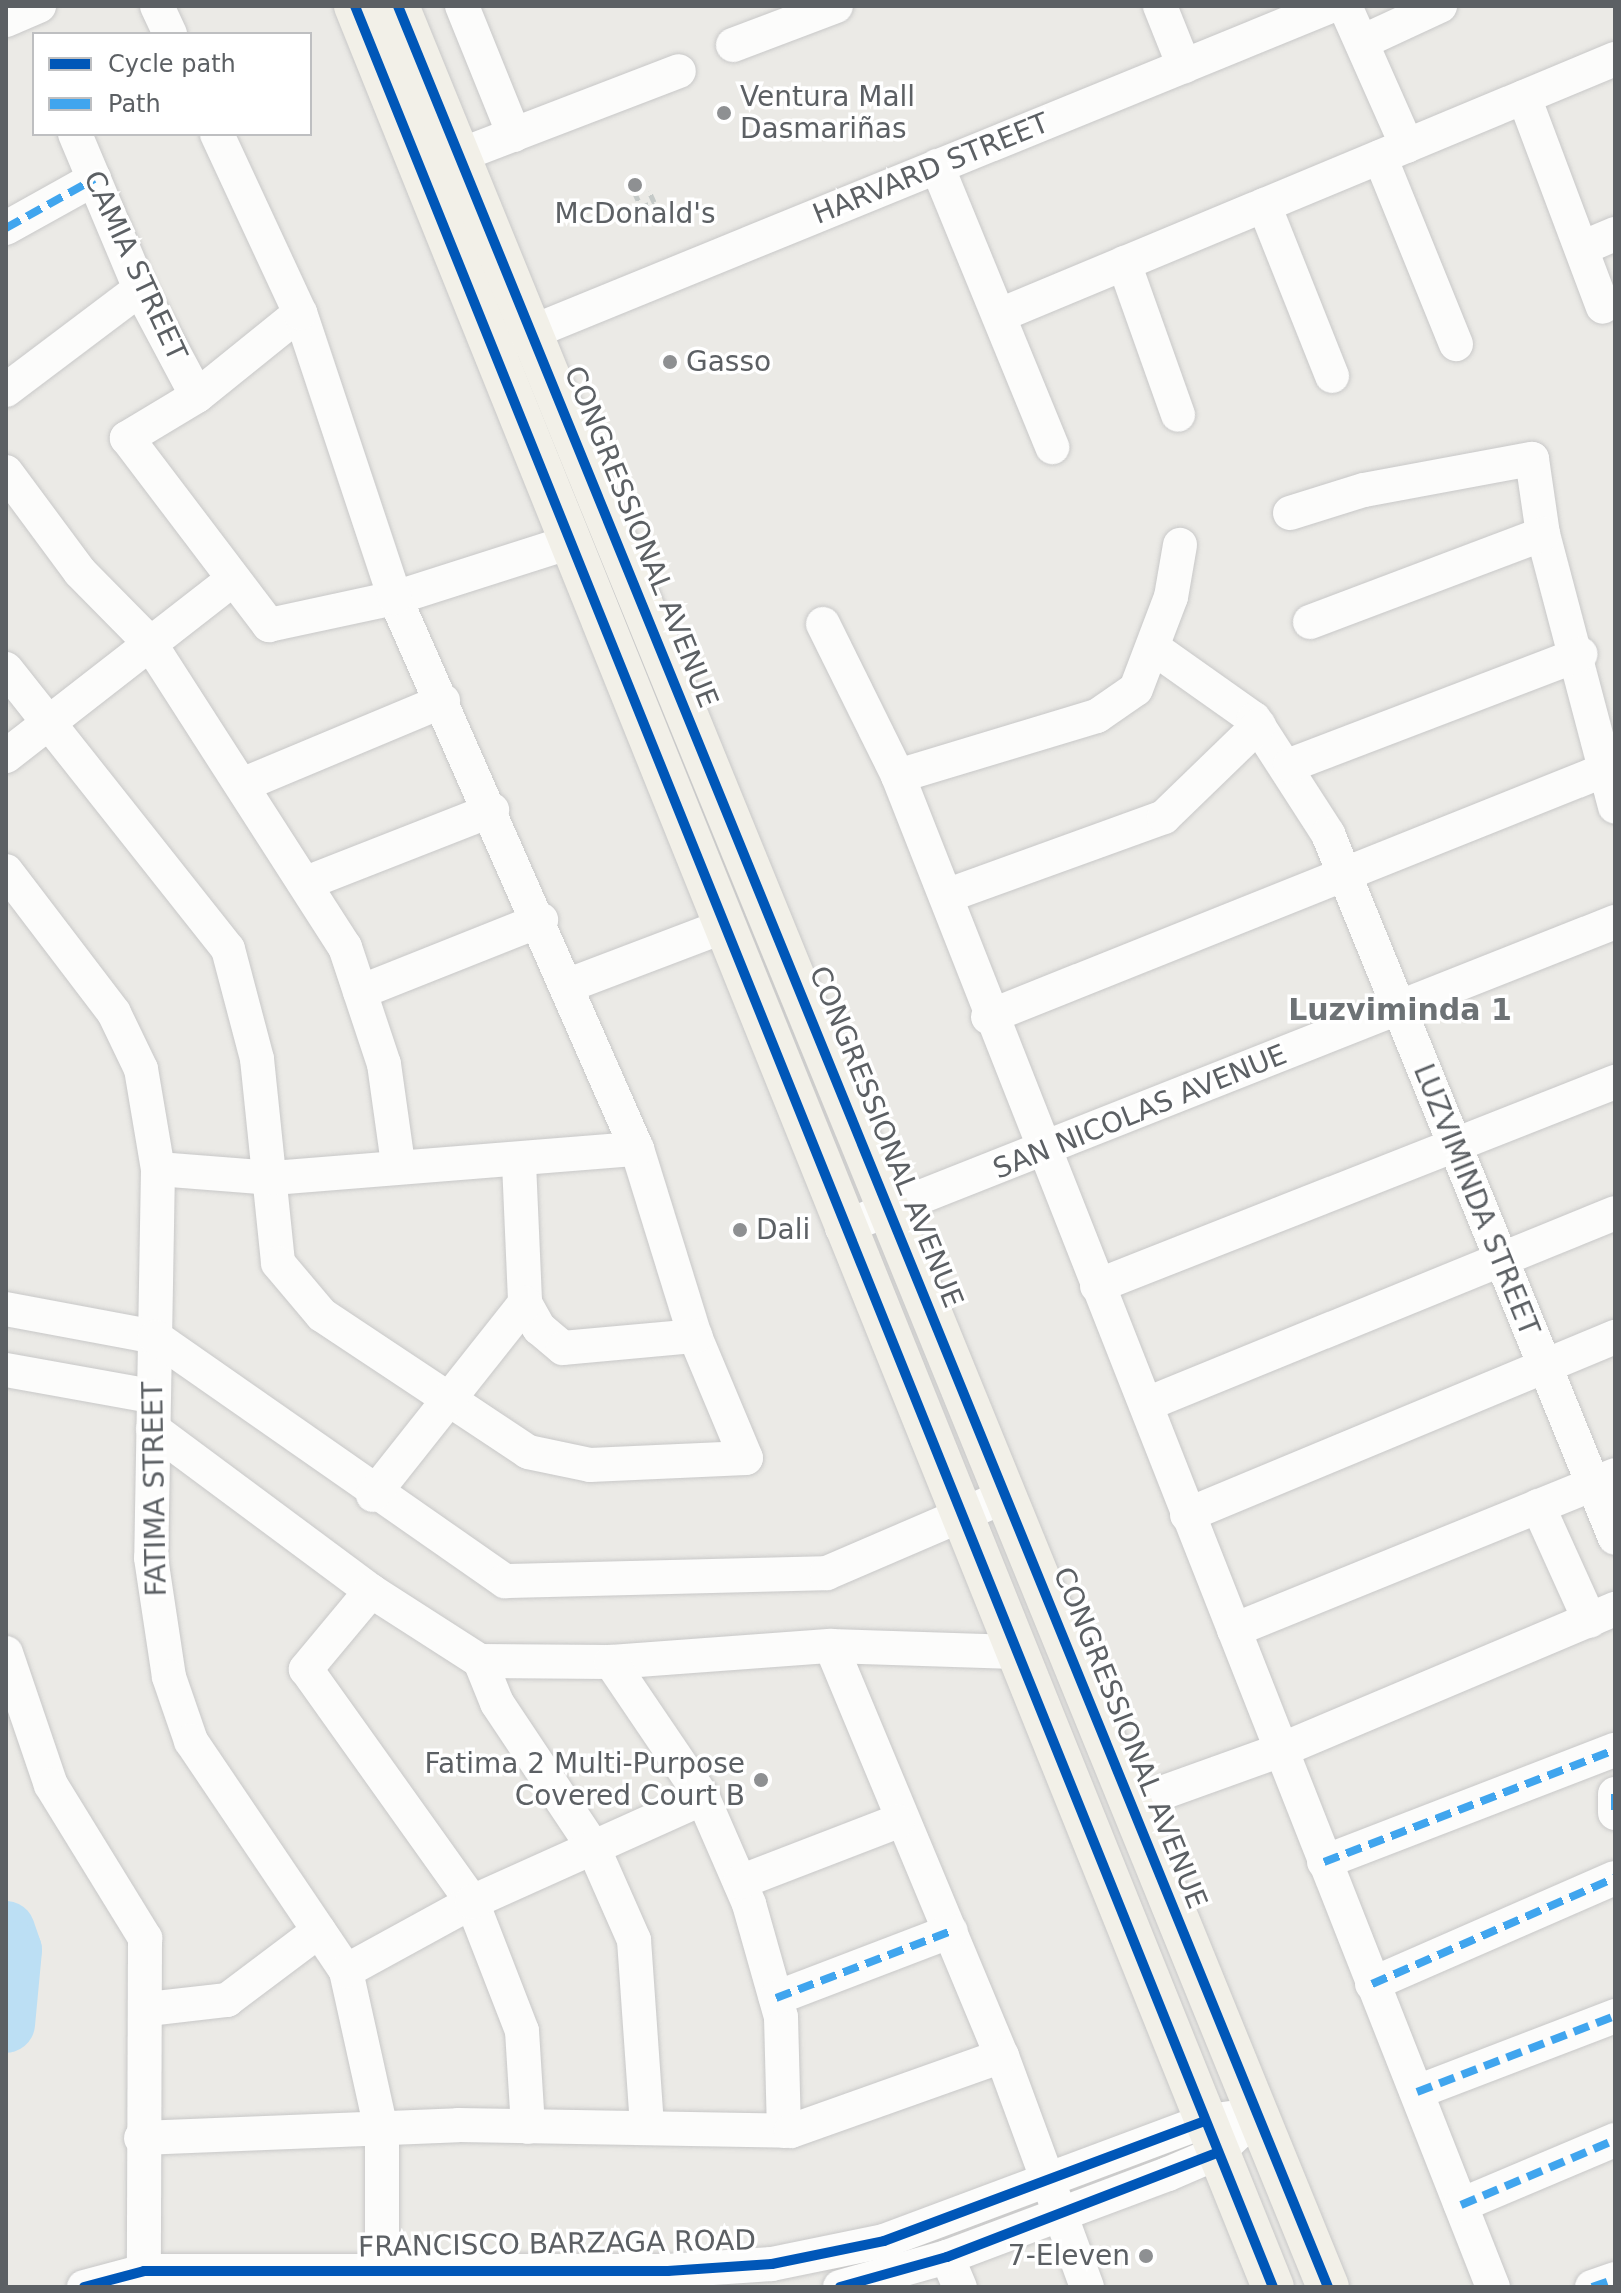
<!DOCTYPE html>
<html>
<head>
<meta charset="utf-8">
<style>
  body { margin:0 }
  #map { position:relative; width:1621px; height:2293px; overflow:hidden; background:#ebeae6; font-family:"DejaVu Sans",sans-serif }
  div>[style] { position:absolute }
  .river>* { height:58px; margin:-29px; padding:0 29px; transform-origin:29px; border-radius:29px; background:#bcdff4 }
  .path>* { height:5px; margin-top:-2.5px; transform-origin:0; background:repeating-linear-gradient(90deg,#c5cac8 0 8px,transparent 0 12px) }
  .roads { filter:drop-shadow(0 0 2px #c8c8c8) drop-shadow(0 0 2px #c8c8c8) }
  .minor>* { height:34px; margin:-17px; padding:0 17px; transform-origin:17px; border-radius:17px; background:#fcfcfb }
  .major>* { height:42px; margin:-21px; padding:0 21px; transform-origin:21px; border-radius:21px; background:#f2f0e8 }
  .quiet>* { height:8px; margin-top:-4px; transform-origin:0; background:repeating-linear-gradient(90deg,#40a5ee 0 16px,transparent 0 24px) }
  .cycleway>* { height:10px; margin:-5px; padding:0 5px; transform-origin:5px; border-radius:5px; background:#0057b8 }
  .dots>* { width:22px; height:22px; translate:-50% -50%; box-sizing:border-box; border:4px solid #fff; border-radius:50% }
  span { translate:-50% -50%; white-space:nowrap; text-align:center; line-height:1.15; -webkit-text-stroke:7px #fff; paint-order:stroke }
  .poi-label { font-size:28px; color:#5c6064 }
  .left { translate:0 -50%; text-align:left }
  .right { translate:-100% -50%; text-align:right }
  .street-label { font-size:28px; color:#5c6064 }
  .neighbourhood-label { font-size:30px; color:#6d7275; font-weight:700 }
  .frame { position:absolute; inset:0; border:8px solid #5c6064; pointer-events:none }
  .legend { position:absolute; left:32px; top:32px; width:280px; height:104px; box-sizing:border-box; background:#fff; border:2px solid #bebfc1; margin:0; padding:10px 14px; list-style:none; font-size:24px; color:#5c6064 }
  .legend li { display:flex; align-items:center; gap:16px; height:40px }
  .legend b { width:40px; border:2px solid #bebfc1 }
</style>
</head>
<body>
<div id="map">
  <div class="river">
    <i style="left:6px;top:1930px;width:21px;rotate:71deg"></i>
    <i style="left:13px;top:1950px;width:74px;rotate:95.4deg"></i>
  </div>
  <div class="path">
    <i style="left:630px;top:182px;width:27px;rotate:66deg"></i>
    <i style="left:641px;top:207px;width:14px;rotate:-21deg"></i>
    <i style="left:654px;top:202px;width:12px;rotate:-114deg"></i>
  </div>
  <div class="roads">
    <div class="minor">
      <i style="left:157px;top:6px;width:31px;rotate:65deg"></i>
      <i style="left:462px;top:6px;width:139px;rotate:68deg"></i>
      <i style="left:1160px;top:6px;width:65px;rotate:68.2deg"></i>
      <i style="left:1345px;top:6px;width:153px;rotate:66.1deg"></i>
      <i style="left:6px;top:20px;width:36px;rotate:-23deg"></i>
      <i style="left:1362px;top:42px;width:86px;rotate:-24.8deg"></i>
      <i style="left:733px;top:45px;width:110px;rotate:-20.7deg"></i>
      <i style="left:1524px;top:97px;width:224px;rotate:69.4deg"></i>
      <i style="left:75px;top:134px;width:168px;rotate:67.2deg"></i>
      <i style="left:140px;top:289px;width:121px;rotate:62deg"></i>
      <i style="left:1380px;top:157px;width:202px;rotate:67.9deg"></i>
      <i style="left:437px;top:164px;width:259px;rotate:-21deg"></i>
      <i style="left:937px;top:166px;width:304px;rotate:67.7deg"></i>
      <i style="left:1264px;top:205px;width:184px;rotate:68.3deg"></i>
      <i style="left:6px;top:228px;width:101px;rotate:-29.1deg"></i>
      <i style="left:1582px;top:248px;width:36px;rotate:-23deg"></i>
      <i style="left:1124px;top:263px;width:161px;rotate:70.4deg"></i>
      <i style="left:300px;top:313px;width:132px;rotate:141.1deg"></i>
      <i style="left:197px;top:396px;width:82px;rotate:149deg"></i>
      <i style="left:127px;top:438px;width:235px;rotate:52.8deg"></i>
      <i style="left:269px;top:625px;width:129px;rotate:-12.1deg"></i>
      <i style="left:395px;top:598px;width:184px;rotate:-17.7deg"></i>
      <i style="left:1000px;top:315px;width:666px;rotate:-22.6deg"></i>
      <i style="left:510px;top:341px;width:887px;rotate:-22.2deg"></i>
      <i style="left:6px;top:390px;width:168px;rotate:-37deg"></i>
      <i style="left:6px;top:472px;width:124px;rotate:53.5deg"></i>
      <i style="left:80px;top:572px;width:98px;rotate:45.4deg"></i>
      <i style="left:149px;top:642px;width:363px;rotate:57.3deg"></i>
      <i style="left:345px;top:947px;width:123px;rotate:71.6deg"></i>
      <i style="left:384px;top:1064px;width:100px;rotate:82deg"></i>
      <i style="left:1290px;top:513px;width:77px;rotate:-17.3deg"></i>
      <i style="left:1364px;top:490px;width:171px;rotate:-10.5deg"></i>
      <i style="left:1532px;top:459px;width:76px;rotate:81.7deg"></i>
      <i style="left:1543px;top:534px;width:282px;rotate:75.2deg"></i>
      <i style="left:1310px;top:622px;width:249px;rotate:-20.7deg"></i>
      <i style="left:823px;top:624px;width:169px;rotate:63.7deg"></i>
      <i style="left:898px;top:776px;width:1624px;rotate:68.51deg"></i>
      <i style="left:1155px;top:649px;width:121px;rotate:35.3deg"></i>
      <i style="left:1254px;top:719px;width:137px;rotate:57.2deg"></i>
      <i style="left:1328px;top:834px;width:760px;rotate:67.82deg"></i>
      <i style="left:6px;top:669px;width:357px;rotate:51.6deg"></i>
      <i style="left:228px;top:949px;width:114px;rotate:75.2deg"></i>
      <i style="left:257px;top:1059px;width:205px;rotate:84.1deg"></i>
      <i style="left:278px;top:1263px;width:68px;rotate:49.8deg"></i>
      <i style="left:322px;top:1315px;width:247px;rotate:33.6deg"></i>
      <i style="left:528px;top:1452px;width:63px;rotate:11.8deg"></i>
      <i style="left:590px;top:1465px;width:156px;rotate:-2.6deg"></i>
      <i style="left:746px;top:1458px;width:132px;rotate:-112.7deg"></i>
      <i style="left:695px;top:1336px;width:196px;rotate:-107.2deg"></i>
      <i style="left:637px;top:1149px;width:602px;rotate:-113.71deg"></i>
      <i style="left:395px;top:598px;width:300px;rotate:-108.4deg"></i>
      <i style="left:300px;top:313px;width:197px;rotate:-114.9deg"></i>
      <i style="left:6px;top:756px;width:288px;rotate:-37.9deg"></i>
      <i style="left:1290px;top:765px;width:311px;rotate:-20.9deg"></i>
      <i style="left:898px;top:776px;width:208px;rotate:-16.8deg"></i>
      <i style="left:1097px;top:716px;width:47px;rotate:-34.7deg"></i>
      <i style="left:1136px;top:689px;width:98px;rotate:-69.2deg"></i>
      <i style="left:1171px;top:597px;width:53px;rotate:-80.2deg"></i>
      <i style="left:242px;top:785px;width:218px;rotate:-22.7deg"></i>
      <i style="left:6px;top:871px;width:178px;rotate:52.7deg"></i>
      <i style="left:114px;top:1013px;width:62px;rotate:64.3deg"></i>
      <i style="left:141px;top:1069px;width:101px;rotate:80.4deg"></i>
      <i style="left:158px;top:1169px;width:389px;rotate:91deg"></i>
      <i style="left:151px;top:1558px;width:120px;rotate:81.4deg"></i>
      <i style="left:169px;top:1677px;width:68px;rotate:71deg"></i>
      <i style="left:191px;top:1741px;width:277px;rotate:56deg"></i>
      <i style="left:346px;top:1971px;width:166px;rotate:77.5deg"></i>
      <i style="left:382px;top:2133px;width:154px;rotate:90deg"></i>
      <i style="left:306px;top:883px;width:200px;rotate:-21.4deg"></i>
      <i style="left:946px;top:896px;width:232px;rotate:-19.9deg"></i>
      <i style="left:1164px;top:817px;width:132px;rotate:-44.1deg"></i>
      <i style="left:569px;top:985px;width:164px;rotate:-20.8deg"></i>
      <i style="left:360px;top:992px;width:195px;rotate:-21.7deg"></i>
      <i style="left:988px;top:1017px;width:665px;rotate:-21.82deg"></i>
      <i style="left:519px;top:1163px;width:140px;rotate:87.5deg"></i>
      <i style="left:525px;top:1303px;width:29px;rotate:61deg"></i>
      <i style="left:539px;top:1328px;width:31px;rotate:40deg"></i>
      <i style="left:563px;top:1348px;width:133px;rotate:-5.2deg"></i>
      <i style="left:158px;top:1169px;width:115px;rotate:4.5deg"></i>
      <i style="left:273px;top:1178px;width:365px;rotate:-4.6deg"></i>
      <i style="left:842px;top:1228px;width:831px;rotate:-21.6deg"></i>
      <i style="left:1097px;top:1286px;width:557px;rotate:-21.5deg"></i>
      <i style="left:6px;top:1309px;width:152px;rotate:10.6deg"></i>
      <i style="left:155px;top:1337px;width:427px;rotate:34.9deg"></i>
      <i style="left:505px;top:1581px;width:322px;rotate:-1.4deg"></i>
      <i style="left:827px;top:1573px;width:195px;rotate:-23.3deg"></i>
      <i style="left:6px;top:1370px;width:147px;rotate:10.2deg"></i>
      <i style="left:1147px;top:1404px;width:505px;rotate:-22.2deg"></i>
      <i style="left:153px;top:1429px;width:272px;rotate:36.6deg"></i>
      <i style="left:371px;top:1591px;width:130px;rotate:32.7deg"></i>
      <i style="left:480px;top:1661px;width:45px;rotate:68deg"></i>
      <i style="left:497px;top:1703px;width:173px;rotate:56.3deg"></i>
      <i style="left:593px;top:1847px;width:102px;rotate:66.2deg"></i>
      <i style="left:634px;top:1940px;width:184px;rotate:86deg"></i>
      <i style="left:373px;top:1495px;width:245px;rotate:-51.6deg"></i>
      <i style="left:1538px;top:1506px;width:126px;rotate:65.7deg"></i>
      <i style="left:1187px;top:1515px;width:464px;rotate:-22.6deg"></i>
      <i style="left:371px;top:1591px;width:102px;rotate:129.8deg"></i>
      <i style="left:306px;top:1669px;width:286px;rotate:54.5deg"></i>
      <i style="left:472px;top:1902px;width:138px;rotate:68.8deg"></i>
      <i style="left:522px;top:2031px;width:96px;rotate:86.4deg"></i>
      <i style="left:1234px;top:1630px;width:411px;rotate:-22.1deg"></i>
      <i style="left:831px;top:1646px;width:444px;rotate:67.4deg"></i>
      <i style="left:1002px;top:2056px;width:246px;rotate:69.8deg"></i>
      <i style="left:6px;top:1653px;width:139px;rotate:71.2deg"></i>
      <i style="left:51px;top:1785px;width:180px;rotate:58.4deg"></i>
      <i style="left:145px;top:1938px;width:349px;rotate:90.2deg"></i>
      <i style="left:480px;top:1661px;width:131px;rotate:0.4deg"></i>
      <i style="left:611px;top:1662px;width:221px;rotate:-4.2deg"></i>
      <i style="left:831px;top:1646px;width:184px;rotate:1.9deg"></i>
      <i style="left:611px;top:1662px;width:164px;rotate:55.9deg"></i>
      <i style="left:703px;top:1798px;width:116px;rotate:66.5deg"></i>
      <i style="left:749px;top:1904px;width:117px;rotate:74.2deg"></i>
      <i style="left:781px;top:2017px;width:114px;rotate:88.5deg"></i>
      <i style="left:1615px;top:1794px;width:19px;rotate:90deg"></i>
      <i style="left:1131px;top:1804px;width:159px;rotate:-19.8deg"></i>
      <i style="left:1281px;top:1750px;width:363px;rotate:-22.9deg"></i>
      <i style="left:1324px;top:1862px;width:312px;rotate:-21.1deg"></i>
      <i style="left:740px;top:1882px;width:169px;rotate:-21.1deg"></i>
      <i style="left:346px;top:1971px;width:144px;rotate:-28.7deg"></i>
      <i style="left:472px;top:1902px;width:253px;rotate:-24.2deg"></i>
      <i style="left:1372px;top:1984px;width:265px;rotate:-23.6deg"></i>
      <i style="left:776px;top:1998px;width:187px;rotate:-20.9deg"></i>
      <i style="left:148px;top:2009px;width:80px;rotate:-6.5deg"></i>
      <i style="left:227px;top:2000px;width:115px;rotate:-36.9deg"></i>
      <i style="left:1417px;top:2092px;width:212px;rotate:-21deg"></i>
      <i style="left:141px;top:2138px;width:317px;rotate:-2.3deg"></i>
      <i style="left:458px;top:2125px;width:333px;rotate:1deg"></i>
      <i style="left:791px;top:2131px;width:224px;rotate:-19.6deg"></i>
      <i style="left:1461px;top:2205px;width:167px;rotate:-22.9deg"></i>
      <i style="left:947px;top:2257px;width:33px;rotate:67deg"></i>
      <i style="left:84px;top:2287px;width:62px;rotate:-14.9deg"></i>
      <i style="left:144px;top:2271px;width:524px"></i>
      <i style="left:668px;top:2271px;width:104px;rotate:-3.9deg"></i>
      <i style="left:772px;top:2264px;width:114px;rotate:-11.6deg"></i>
      <i style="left:884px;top:2241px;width:340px;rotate:-20.5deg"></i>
      <i style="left:1202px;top:2122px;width:57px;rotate:-8.1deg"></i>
      <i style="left:840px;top:2287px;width:111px;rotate:-15.7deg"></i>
      <i style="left:947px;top:2257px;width:236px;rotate:-20.6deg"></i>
      <i style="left:1168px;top:2174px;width:53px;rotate:-23.2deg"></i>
      <i style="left:1217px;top:2153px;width:28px;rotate:-44deg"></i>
      <i style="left:1592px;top:2287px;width:24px;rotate:-19deg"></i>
    </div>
    <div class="major">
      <i style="left:355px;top:6px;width:2459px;rotate:68.08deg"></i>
      <i style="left:398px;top:6px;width:2463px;rotate:67.82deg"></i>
    </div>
  </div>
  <div class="quiet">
    <i style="left:6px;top:228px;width:101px;rotate:-29.1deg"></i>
    <i style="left:1615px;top:1794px;width:19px;rotate:90deg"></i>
    <i style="left:1324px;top:1862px;width:312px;rotate:-21.1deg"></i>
    <i style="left:1372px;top:1984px;width:265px;rotate:-23.6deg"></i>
    <i style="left:776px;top:1998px;width:187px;rotate:-20.9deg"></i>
    <i style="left:1417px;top:2092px;width:212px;rotate:-21deg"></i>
    <i style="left:1461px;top:2205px;width:167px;rotate:-22.9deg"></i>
    <i style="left:1592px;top:2287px;width:24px;rotate:-19deg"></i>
  </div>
  <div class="cycleway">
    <i style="left:355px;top:6px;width:2459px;rotate:68.08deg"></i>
    <i style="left:398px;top:6px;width:2463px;rotate:67.82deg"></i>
    <i style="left:84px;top:2287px;width:62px;rotate:-14.9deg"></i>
    <i style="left:144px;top:2271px;width:524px"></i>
    <i style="left:668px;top:2271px;width:104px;rotate:-3.9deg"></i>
    <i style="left:772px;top:2264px;width:114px;rotate:-11.6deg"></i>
    <i style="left:884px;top:2241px;width:340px;rotate:-20.5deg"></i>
    <i style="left:840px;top:2287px;width:111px;rotate:-15.7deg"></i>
    <i style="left:947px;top:2257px;width:289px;rotate:-21.1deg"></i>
  </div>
  <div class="dots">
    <i style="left:724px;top:113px;background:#8e9092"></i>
    <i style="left:635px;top:185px;background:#8e9092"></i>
    <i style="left:670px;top:362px;background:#8e9092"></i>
    <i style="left:740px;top:1230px;background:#8e9092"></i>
    <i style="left:761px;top:1780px;background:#8e9092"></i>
    <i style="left:1146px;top:2256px;background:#8e9092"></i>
  </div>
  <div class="poi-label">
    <span class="left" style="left:740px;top:113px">Ventura Mall<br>Dasmariñas</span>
    <span style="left:635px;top:214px">McDonald's</span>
    <span class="left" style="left:686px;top:362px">Gasso</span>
    <span class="left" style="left:756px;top:1230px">Dali</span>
    <span class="right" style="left:745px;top:1780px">Fatima 2 Multi-Purpose<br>Covered Court B</span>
    <span class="right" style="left:1130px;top:2256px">7-Eleven</span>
  </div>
  <div class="street-label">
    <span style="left:931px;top:169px;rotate:-22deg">HARVARD STREET</span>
    <span style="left:135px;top:266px;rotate:65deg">CAMIA STREET</span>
    <span style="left:641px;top:537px;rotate:68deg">CONGRESSIONAL AVENUE</span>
    <span style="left:1140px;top:1112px;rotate:-22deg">SAN NICOLAS AVENUE</span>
    <span style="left:886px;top:1137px;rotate:68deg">CONGRESSIONAL AVENUE</span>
    <span style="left:1476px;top:1200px;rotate:68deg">LUZVIMINDA STREET</span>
    <span style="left:155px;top:1489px;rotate:-91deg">FATIMA STREET</span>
    <span style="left:1130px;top:1738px;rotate:68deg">CONGRESSIONAL AVENUE</span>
    <span style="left:557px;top:2244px;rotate:-1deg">FRANCISCO BARZAGA ROAD</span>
  </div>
  <div class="neighbourhood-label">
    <span style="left:1400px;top:1010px">Luzviminda 1</span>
  </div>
  <div class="frame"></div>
  <ul class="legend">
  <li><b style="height:10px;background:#0057b8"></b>Cycle path</li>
  <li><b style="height:10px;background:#40a5ee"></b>Path</li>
  </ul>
</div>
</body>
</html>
